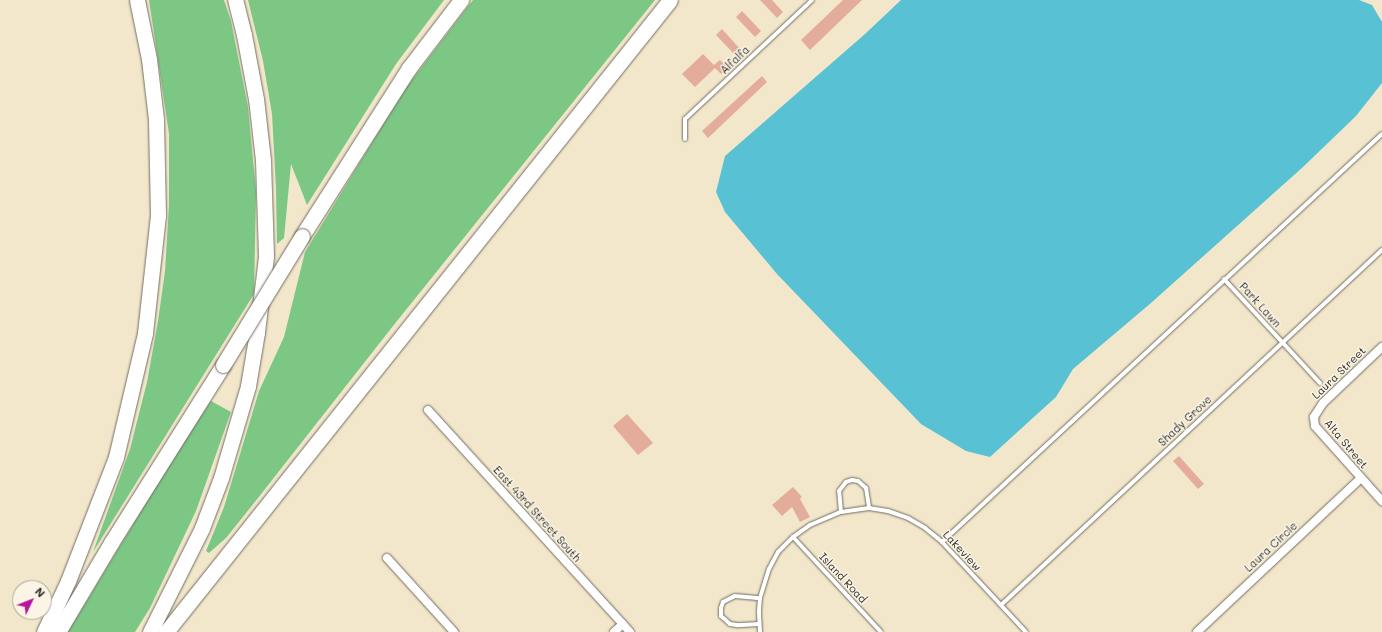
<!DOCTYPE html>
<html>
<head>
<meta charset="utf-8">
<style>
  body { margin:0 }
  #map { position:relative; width:1382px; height:632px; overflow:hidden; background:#f3e7cb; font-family:Mali,sans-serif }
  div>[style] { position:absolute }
  .green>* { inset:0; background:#7dc785 }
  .water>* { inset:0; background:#58c2d4 }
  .building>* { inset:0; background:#e3ac9b }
  .roads { filter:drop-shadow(0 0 1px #716d63) drop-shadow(0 0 1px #716d63) }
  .lane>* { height:4px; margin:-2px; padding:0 2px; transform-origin:2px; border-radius:2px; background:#fff }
  .street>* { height:8px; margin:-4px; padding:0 4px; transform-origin:4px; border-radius:4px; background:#fff }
  .highway>* { height:15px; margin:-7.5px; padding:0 7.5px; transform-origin:7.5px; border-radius:7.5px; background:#fff }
  .bridges { filter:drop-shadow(0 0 1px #716d63) drop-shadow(0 0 1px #716d63) }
  .highway-bridge>* { height:15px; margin:-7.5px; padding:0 7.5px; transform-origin:7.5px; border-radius:7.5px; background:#fff }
  span { translate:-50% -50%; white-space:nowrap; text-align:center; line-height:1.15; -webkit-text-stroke:3px #fcf5e5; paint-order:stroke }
  .street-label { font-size:11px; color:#2b2b2b }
  .north { position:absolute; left:12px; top:580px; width:40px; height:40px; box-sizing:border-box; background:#fcf5e5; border:1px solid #a8a49b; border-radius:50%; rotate:47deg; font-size:11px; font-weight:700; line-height:16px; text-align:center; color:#2b2b2b }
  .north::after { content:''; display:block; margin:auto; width:14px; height:18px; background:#b5179e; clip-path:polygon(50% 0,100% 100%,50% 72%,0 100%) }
</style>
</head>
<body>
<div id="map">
  <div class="green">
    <i style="clip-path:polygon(149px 0,224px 0,231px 21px,248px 107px,256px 191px,254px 294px,93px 552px,130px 449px,147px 382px,158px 321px,165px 271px,169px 205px,169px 134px)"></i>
    <i style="clip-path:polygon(248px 0,444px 0,396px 64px,307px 205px,291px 164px,284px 238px,277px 244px,276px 188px,272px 114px,263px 61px)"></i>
    <i style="clip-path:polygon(473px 0,655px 0,393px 326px,258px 498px,226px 538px,209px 553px,206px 551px,224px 507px,259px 391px,284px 337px,305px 252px,405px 89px)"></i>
    <i style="clip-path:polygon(211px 401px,231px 412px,196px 511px,150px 608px,135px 632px,68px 632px,176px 453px)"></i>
  </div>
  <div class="water">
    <i style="clip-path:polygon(901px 0,1359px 0,1372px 5px,1382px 22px,1382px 83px,1356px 116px,1303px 167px,1151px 303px,1073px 369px,1056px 397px,990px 457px,966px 451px,921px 424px,777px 274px,725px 212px,716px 192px,725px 156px,865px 34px)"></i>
  </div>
  <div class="building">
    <i style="clip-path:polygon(760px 0,772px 0,783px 12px,777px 18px)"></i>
    <i style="clip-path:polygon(843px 0,862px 0,810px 50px,801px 40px)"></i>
    <i style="clip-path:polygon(742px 11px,761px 31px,755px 37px,736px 17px)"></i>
    <i style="clip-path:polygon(722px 29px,741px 50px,735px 55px,716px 35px)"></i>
    <i style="clip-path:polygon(703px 54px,714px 65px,720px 60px,728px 68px,721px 74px,715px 68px,695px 87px,682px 74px)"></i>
    <i style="clip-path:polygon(762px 76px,767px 82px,708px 138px,702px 131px)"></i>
    <i style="clip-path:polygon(627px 414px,653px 443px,638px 455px,613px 426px)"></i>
    <i style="clip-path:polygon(1179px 456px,1204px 484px,1198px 489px,1173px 461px)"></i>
    <i style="clip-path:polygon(793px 487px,802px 497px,800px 499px,810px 517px,800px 522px,792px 507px,782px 516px,772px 505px)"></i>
  </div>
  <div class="roads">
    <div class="lane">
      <i style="left:685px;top:139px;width:20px;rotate:-90deg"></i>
      <i style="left:685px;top:119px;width:174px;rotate:-43.1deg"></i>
      <i style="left:1224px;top:279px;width:142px;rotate:47.3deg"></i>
      <i style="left:841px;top:512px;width:28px;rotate:-8deg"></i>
      <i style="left:869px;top:508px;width:19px;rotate:9deg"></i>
      <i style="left:888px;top:511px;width:21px;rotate:19deg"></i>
      <i style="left:908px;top:518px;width:20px;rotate:30deg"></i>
      <i style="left:925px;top:528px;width:22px;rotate:39deg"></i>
      <i style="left:942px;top:542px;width:123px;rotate:47deg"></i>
      <i style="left:793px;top:537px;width:129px;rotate:47.2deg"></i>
      <i style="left:942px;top:542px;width:600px;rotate:-42.84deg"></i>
      <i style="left:1001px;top:605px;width:521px;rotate:-42.98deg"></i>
      <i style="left:759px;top:624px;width:22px;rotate:177deg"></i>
      <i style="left:737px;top:625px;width:7px;rotate:-172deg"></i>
      <i style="left:730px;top:624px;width:12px;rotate:-138deg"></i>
      <i style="left:721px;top:616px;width:8px;rotate:-90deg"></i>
      <i style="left:721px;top:608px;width:6px;rotate:-72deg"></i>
      <i style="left:723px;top:602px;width:13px;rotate:-27deg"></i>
      <i style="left:735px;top:596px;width:25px;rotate:5deg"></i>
      <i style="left:760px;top:632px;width:21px;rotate:-93deg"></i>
      <i style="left:759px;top:611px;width:13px;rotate:-86deg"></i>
      <i style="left:760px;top:598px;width:30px;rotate:-73deg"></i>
      <i style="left:769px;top:569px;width:19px;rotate:-62deg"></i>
      <i style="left:778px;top:552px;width:21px;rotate:-45deg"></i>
      <i style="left:793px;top:537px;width:21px;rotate:-35deg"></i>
      <i style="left:810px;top:525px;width:34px;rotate:-23deg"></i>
      <i style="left:841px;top:512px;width:21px;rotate:-95deg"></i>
      <i style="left:839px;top:491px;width:11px;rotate:-52deg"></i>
      <i style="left:846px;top:482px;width:6px;rotate:-18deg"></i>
      <i style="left:852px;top:480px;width:6px;rotate:9deg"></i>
      <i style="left:858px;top:481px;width:11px;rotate:41deg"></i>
      <i style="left:866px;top:488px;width:20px;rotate:81deg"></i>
    </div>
    <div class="street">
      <i style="left:1382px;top:347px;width:81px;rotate:136.5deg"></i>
      <i style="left:1323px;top:403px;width:17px;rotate:123deg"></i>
      <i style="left:1314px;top:417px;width:9px;rotate:84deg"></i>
      <i style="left:1315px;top:426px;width:101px;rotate:48.2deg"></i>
      <i style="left:428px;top:410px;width:300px;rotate:47.7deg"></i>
      <i style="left:387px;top:558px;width:100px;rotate:47.8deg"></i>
      <i style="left:614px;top:632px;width:12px;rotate:-42deg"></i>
      <i style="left:1197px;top:632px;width:225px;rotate:-43.2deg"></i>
    </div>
    <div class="highway">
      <i style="left:302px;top:236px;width:199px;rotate:-57.5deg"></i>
      <i style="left:409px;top:68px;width:86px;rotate:-52.6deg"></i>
      <i style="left:44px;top:632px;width:56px;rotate:-64.8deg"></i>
      <i style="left:68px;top:581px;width:133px;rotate:-68.8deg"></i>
      <i style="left:116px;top:457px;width:127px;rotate:-76.8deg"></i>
      <i style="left:145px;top:333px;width:118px;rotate:-83.7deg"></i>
      <i style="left:158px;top:216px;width:97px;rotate:-91.2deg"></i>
      <i style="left:156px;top:119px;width:60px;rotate:-96.7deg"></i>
      <i style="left:149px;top:59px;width:60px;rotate:-101.5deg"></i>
      <i style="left:58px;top:632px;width:104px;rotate:-59.2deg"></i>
      <i style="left:111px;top:543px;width:210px;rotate:-57.8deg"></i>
      <i style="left:150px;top:632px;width:116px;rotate:-63.4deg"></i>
      <i style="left:202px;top:528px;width:53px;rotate:-69.2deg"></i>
      <i style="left:221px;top:478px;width:96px;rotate:-73.6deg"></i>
      <i style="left:248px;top:386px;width:55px;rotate:-80.5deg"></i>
      <i style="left:257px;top:332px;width:77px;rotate:-83.2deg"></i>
      <i style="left:266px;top:256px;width:96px;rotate:-91.8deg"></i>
      <i style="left:263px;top:160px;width:61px;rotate:-96.5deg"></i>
      <i style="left:256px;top:99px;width:65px;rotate:-100.6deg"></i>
      <i style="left:244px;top:35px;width:36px;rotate:-104deg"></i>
      <i style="left:166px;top:632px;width:808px;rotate:-51.43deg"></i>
    </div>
  </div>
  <div class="bridges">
    <div class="highway-bridge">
      <i style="left:223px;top:365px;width:151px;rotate:-58.5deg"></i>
    </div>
  </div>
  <div class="street-label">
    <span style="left:735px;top:60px;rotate:-43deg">Alfalfa</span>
    <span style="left:1260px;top:305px;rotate:48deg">Park Lawn</span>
    <span style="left:1339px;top:373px;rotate:-44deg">Laura Street</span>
    <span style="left:1185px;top:421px;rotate:-43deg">Shady Grove</span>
    <span style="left:1346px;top:444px;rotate:50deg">Alta Street</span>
    <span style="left:537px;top:514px;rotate:48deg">East 43rd Street South</span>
    <span style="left:1271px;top:547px;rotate:-43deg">Laura Circle</span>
    <span style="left:962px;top:551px;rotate:47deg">Lakeview</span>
    <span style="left:843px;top:578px;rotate:47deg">Island Road</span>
  </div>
  <div class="north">N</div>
</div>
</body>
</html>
